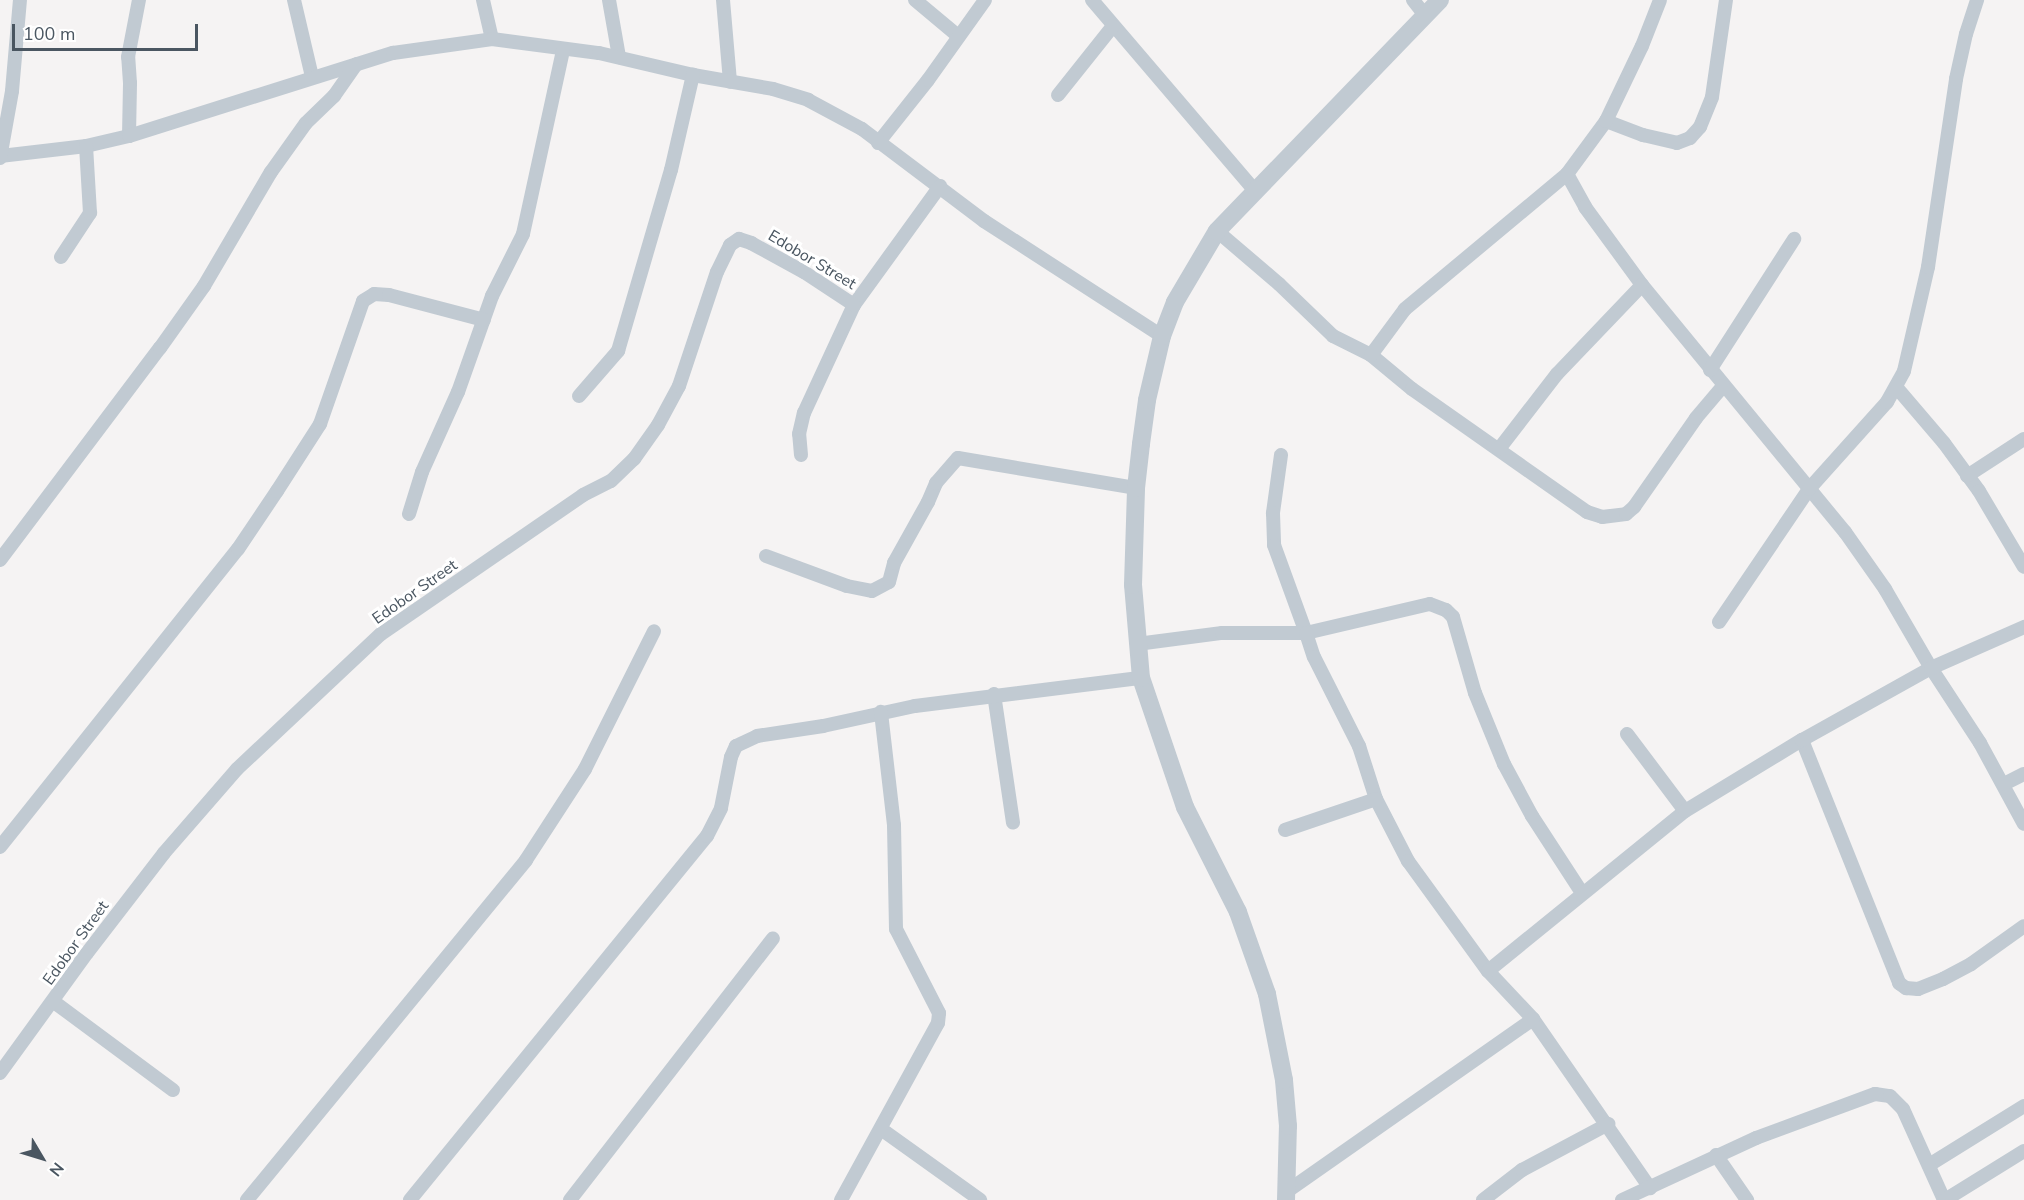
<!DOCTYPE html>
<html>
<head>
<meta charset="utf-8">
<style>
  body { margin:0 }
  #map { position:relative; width:2024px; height:1200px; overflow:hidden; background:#f5f3f3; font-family:"Nunito Sans",sans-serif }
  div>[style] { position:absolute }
  .minor>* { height:14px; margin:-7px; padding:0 7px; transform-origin:7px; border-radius:7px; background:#c1cad2 }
  .tertiary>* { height:18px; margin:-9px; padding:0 9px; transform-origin:9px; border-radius:9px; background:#c1cad2 }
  span { translate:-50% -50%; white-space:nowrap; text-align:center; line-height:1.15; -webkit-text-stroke:6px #fff; paint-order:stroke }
  .street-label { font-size:16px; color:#4a5661 }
  .north { position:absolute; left:12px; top:1128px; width:60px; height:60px; -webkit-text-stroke:4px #fff; paint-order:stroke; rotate:128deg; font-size:16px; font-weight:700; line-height:24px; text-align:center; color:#4a5661 }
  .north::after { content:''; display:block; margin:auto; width:21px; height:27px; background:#4a5661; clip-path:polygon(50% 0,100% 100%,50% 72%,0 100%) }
  .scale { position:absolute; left:12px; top:24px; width:186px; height:27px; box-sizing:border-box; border:3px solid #4a5661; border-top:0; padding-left:8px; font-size:18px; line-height:21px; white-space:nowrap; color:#4a5661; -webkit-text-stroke:4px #fff; paint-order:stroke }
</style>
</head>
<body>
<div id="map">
  <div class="minor">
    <i style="left:294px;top:0;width:79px;rotate:76.8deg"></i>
    <i style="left:483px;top:0;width:40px;rotate:77deg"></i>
    <i style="left:609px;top:0;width:58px;rotate:80deg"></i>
    <i style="left:723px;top:0;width:82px;rotate:85.1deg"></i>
    <i style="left:915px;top:0;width:56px;rotate:39.9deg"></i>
    <i style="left:1092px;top:0;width:251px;rotate:49.5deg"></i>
    <i style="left:1413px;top:0;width:18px;rotate:52deg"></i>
    <i style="left:1058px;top:95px;width:88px;rotate:-51.4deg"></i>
    <i style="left:1606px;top:121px;width:40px;rotate:21deg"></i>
    <i style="left:1643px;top:135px;width:35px;rotate:13deg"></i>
    <i style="left:1677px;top:143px;width:14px;rotate:-21deg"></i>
    <i style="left:1690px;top:138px;width:15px;rotate:-48deg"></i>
    <i style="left:1700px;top:127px;width:32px;rotate:-68deg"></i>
    <i style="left:1712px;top:97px;width:98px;rotate:-81.8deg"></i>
    <i style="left:129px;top:136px;width:53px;rotate:-88.9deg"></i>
    <i style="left:130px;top:83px;width:26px;rotate:-94deg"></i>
    <i style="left:128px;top:57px;width:58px;rotate:-79.1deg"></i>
    <i style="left:878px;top:143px;width:80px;rotate:-51.6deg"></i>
    <i style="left:928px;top:80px;width:98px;rotate:-54.5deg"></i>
    <i style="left:0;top:156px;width:87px;rotate:-6.6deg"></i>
    <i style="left:86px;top:146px;width:44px;rotate:-13.1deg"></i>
    <i style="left:129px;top:136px;width:277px;rotate:-17.5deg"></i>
    <i style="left:393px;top:53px;width:100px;rotate:-8deg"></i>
    <i style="left:492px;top:39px;width:108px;rotate:7.5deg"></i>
    <i style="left:599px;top:53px;width:97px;rotate:13.2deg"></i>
    <i style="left:693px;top:75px;width:81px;rotate:9.9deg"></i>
    <i style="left:773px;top:89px;width:37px;rotate:17deg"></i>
    <i style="left:808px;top:100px;width:61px;rotate:28.2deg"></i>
    <i style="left:862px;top:129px;width:153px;rotate:37deg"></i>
    <i style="left:984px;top:221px;width:212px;rotate:32.9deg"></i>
    <i style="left:0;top:158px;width:68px;rotate:-79.8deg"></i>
    <i style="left:12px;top:91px;width:91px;rotate:-85deg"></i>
    <i style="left:1567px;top:174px;width:38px;rotate:61deg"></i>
    <i style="left:1585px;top:207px;width:97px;rotate:53.8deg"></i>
    <i style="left:1642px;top:285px;width:320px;rotate:50.6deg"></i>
    <i style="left:1845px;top:532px;width:70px;rotate:54.9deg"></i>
    <i style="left:1885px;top:589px;width:91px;rotate:59.8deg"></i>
    <i style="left:1931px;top:668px;width:90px;rotate:56.8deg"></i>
    <i style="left:1980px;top:743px;width:92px;rotate:61.5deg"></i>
    <i style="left:1217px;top:231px;width:82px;rotate:40.5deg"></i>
    <i style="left:1279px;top:284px;width:75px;rotate:43.9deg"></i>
    <i style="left:1333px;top:336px;width:42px;rotate:26.6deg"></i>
    <i style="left:1371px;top:355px;width:53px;rotate:39.7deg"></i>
    <i style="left:1412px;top:389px;width:214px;rotate:35.1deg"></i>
    <i style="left:1587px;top:512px;width:16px;rotate:18deg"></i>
    <i style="left:1602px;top:517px;width:24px;rotate:-7deg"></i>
    <i style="left:1626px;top:514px;width:11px;rotate:-41deg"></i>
    <i style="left:1634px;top:507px;width:108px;rotate:-55.1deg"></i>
    <i style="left:1696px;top:418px;width:42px;rotate:-49.8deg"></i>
    <i style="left:61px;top:257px;width:53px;rotate:-56.6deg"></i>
    <i style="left:90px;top:213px;width:67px;rotate:-93.4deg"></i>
    <i style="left:1371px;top:355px;width:57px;rotate:-53.5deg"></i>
    <i style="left:1405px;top:309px;width:211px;rotate:-39.8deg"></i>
    <i style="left:1567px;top:174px;width:66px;rotate:-53.7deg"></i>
    <i style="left:1606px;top:121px;width:83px;rotate:-64.4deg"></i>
    <i style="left:1642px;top:46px;width:49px;rotate:-68.6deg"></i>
    <i style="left:1710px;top:370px;width:156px;rotate:-57.3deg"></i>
    <i style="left:1897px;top:388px;width:72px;rotate:49.5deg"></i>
    <i style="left:1944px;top:443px;width:59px;rotate:53.9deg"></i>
    <i style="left:1979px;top:491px;width:88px;rotate:59.4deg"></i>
    <i style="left:579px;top:396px;width:60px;rotate:-49.1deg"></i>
    <i style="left:618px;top:351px;width:189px;rotate:-73.7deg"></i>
    <i style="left:671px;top:170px;width:98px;rotate:-77deg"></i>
    <i style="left:1499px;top:449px;width:95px;rotate:-52.3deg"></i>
    <i style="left:1557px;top:374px;width:123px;rotate:-46.3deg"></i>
    <i style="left:801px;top:455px;width:21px;rotate:-95deg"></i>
    <i style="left:799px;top:434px;width:22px;rotate:-77deg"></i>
    <i style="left:804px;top:413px;width:119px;rotate:-65.2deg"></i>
    <i style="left:854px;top:305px;width:147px;rotate:-54.1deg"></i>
    <i style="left:1281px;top:455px;width:59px;rotate:97.9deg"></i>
    <i style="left:1273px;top:513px;width:32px;rotate:88deg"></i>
    <i style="left:1274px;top:545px;width:94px;rotate:70deg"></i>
    <i style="left:1306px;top:633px;width:127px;rotate:-13.2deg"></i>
    <i style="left:1430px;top:604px;width:17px;rotate:21deg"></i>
    <i style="left:1446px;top:610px;width:10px;rotate:45deg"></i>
    <i style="left:1453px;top:617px;width:79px;rotate:73.9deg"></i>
    <i style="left:1475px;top:693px;width:77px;rotate:67.8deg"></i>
    <i style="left:1504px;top:764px;width:59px;rotate:61.7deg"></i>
    <i style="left:1532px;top:816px;width:92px;rotate:57deg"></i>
    <i style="left:1967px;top:476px;width:68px;rotate:-33deg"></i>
    <i style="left:409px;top:514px;width:44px;rotate:-72.8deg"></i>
    <i style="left:422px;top:472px;width:88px;rotate:-65.8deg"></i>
    <i style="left:458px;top:392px;width:102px;rotate:-70.5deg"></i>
    <i style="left:492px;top:296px;width:69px;rotate:-63.4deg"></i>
    <i style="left:523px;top:234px;width:188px;rotate:-77.7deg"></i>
    <i style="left:766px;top:556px;width:86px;rotate:20.3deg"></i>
    <i style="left:847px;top:586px;width:25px;rotate:11deg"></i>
    <i style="left:872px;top:591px;width:19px;rotate:-28deg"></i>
    <i style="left:889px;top:582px;width:20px;rotate:-75deg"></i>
    <i style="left:894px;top:563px;width:70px;rotate:-60.9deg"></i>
    <i style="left:928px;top:502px;width:21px;rotate:-67deg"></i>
    <i style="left:936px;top:483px;width:33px;rotate:-49deg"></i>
    <i style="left:958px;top:458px;width:181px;rotate:9.6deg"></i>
    <i style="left:0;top:560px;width:266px;rotate:-53deg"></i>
    <i style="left:160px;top:348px;width:76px;rotate:-54.6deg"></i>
    <i style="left:204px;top:286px;width:132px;rotate:-59.6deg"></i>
    <i style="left:271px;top:172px;width:60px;rotate:-54.5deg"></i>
    <i style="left:306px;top:123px;width:39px;rotate:-44deg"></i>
    <i style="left:334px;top:96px;width:39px;rotate:-55deg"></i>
    <i style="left:1719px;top:622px;width:161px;rotate:-55.9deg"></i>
    <i style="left:1809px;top:489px;width:117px;rotate:-48.1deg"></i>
    <i style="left:1887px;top:402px;width:35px;rotate:-61deg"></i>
    <i style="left:1904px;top:371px;width:107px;rotate:-77deg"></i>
    <i style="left:1928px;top:267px;width:190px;rotate:-81.5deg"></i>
    <i style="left:1956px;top:79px;width:46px;rotate:-77.5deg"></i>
    <i style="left:1966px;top:34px;width:36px;rotate:-72deg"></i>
    <i style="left:1137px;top:644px;width:86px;rotate:-7.4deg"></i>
    <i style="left:1222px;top:633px;width:84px"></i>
    <i style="left:1306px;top:633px;width:25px;rotate:72deg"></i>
    <i style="left:1314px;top:657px;width:100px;rotate:63.2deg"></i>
    <i style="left:1359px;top:746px;width:56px;rotate:72.2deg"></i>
    <i style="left:1376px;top:799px;width:70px;rotate:62.7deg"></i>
    <i style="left:1408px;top:861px;width:136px;rotate:54deg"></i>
    <i style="left:1488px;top:971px;width:66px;rotate:46.8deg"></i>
    <i style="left:1533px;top:1019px;width:206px;rotate:55.3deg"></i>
    <i style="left:994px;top:694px;width:130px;rotate:81.6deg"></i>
    <i style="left:1627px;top:734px;width:96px;rotate:53deg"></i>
    <i style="left:1802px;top:740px;width:262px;rotate:68.2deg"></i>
    <i style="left:1899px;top:983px;width:9px;rotate:36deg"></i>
    <i style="left:1906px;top:988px;width:12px;rotate:5deg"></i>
    <i style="left:1918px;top:989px;width:27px;rotate:-22deg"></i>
    <i style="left:1943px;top:979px;width:32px;rotate:-28deg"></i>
    <i style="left:1971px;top:964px;width:65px;rotate:-35.6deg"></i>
    <i style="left:2004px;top:784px;width:22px;rotate:-27deg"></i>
    <i style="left:1285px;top:830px;width:96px;rotate:-18.8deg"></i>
    <i style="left:0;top:847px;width:381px;rotate:-51.4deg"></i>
    <i style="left:238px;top:549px;width:70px;rotate:-56.1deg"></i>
    <i style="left:277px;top:491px;width:80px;rotate:-57.3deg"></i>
    <i style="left:320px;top:424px;width:130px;rotate:-70.7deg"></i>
    <i style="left:363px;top:301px;width:13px;rotate:-32deg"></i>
    <i style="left:374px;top:294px;width:15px;rotate:4deg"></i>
    <i style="left:389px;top:295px;width:98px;rotate:14.7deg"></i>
    <i style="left:1488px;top:971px;width:254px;rotate:-39.1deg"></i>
    <i style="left:1685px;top:811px;width:137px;rotate:-31.3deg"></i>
    <i style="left:1802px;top:740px;width:148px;rotate:-29.2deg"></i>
    <i style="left:1931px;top:668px;width:102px;rotate:-23.8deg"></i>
    <i style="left:54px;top:1002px;width:148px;rotate:36.5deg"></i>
    <i style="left:0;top:1073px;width:148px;rotate:-54.1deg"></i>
    <i style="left:87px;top:953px;width:126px;rotate:-52.4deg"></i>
    <i style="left:164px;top:853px;width:111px;rotate:-49deg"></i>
    <i style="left:237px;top:769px;width:197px;rotate:-43.2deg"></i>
    <i style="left:381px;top:634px;width:245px;rotate:-34.5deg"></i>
    <i style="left:583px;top:495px;width:31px;rotate:-27deg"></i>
    <i style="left:611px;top:481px;width:32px;rotate:-44deg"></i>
    <i style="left:634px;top:459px;width:42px;rotate:-54.8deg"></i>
    <i style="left:658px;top:425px;width:44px;rotate:-61.7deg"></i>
    <i style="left:679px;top:386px;width:120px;rotate:-71.6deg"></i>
    <i style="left:717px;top:272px;width:30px;rotate:-64deg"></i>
    <i style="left:730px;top:245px;width:11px;rotate:-34deg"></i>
    <i style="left:739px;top:239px;width:13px;rotate:18deg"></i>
    <i style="left:751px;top:243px;width:60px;rotate:28.7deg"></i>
    <i style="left:804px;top:272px;width:60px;rotate:33.4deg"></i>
    <i style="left:881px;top:1129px;width:122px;rotate:35.6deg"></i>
    <i style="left:1716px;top:1155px;width:55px;rotate:55.4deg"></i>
    <i style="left:1929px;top:1165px;width:112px;rotate:-31.8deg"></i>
    <i style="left:1289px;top:1190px;width:298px;rotate:-35deg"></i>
    <i style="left:247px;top:1200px;width:440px;rotate:-50.6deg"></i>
    <i style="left:526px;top:860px;width:108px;rotate:-57deg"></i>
    <i style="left:585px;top:769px;width:154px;rotate:-63.4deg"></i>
    <i style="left:410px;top:1200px;width:470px;rotate:-50.8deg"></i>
    <i style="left:707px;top:836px;width:31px;rotate:-63deg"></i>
    <i style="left:721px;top:808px;width:52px;rotate:-78.9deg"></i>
    <i style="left:731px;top:757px;width:12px;rotate:-66deg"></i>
    <i style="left:736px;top:746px;width:23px;rotate:-25deg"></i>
    <i style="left:757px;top:736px;width:67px;rotate:-8.6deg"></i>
    <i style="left:823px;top:726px;width:94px;rotate:-12.3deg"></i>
    <i style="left:915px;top:706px;width:228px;rotate:-7.1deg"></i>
    <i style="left:570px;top:1200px;width:331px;rotate:-52.2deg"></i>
    <i style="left:841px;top:1200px;width:202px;rotate:-61.3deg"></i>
    <i style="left:938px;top:1023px;width:10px;rotate:-84deg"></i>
    <i style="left:939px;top:1013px;width:94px;rotate:-117.1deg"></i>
    <i style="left:896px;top:929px;width:104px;rotate:-91.1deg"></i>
    <i style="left:894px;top:825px;width:114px;rotate:-96.6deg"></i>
    <i style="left:1483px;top:1200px;width:49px;rotate:-37.6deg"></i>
    <i style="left:1522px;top:1170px;width:98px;rotate:-28.1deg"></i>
    <i style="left:1622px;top:1200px;width:148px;rotate:-24.8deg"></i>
    <i style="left:1756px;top:1138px;width:127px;rotate:-20.3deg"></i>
    <i style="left:1875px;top:1094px;width:15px;rotate:8deg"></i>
    <i style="left:1890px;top:1096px;width:18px;rotate:45deg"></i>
    <i style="left:1903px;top:1109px;width:100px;rotate:65.7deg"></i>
    <i style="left:1945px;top:1200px;width:93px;rotate:-31.8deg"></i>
  </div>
  <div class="tertiary">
    <i style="left:1286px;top:1200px;width:74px;rotate:-88.5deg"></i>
    <i style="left:1288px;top:1126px;width:46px;rotate:-95deg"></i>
    <i style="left:1284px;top:1080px;width:88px;rotate:-101.2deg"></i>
    <i style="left:1267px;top:994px;width:87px;rotate:-109.5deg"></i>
    <i style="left:1238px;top:912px;width:118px;rotate:-116.8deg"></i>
    <i style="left:1185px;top:807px;width:136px;rotate:-108.8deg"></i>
    <i style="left:1141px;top:678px;width:93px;rotate:-94.9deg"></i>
    <i style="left:1133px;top:585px;width:97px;rotate:-88.2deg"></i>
    <i style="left:1136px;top:488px;width:44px;rotate:-83.5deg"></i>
    <i style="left:1141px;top:444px;width:44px;rotate:-82.2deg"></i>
    <i style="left:1147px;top:400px;width:66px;rotate:-76.8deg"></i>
    <i style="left:1162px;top:336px;width:36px;rotate:-69deg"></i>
    <i style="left:1175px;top:302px;width:82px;rotate:-59.4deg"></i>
    <i style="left:1217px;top:231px;width:321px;rotate:-46deg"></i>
  </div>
  <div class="street-label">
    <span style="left:812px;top:260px;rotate:31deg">Edobor Street</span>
    <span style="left:415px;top:592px;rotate:-35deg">Edobor Street</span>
    <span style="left:76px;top:943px;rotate:-54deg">Edobor Street</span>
  </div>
  <div class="north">N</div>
  <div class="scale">100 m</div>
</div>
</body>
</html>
